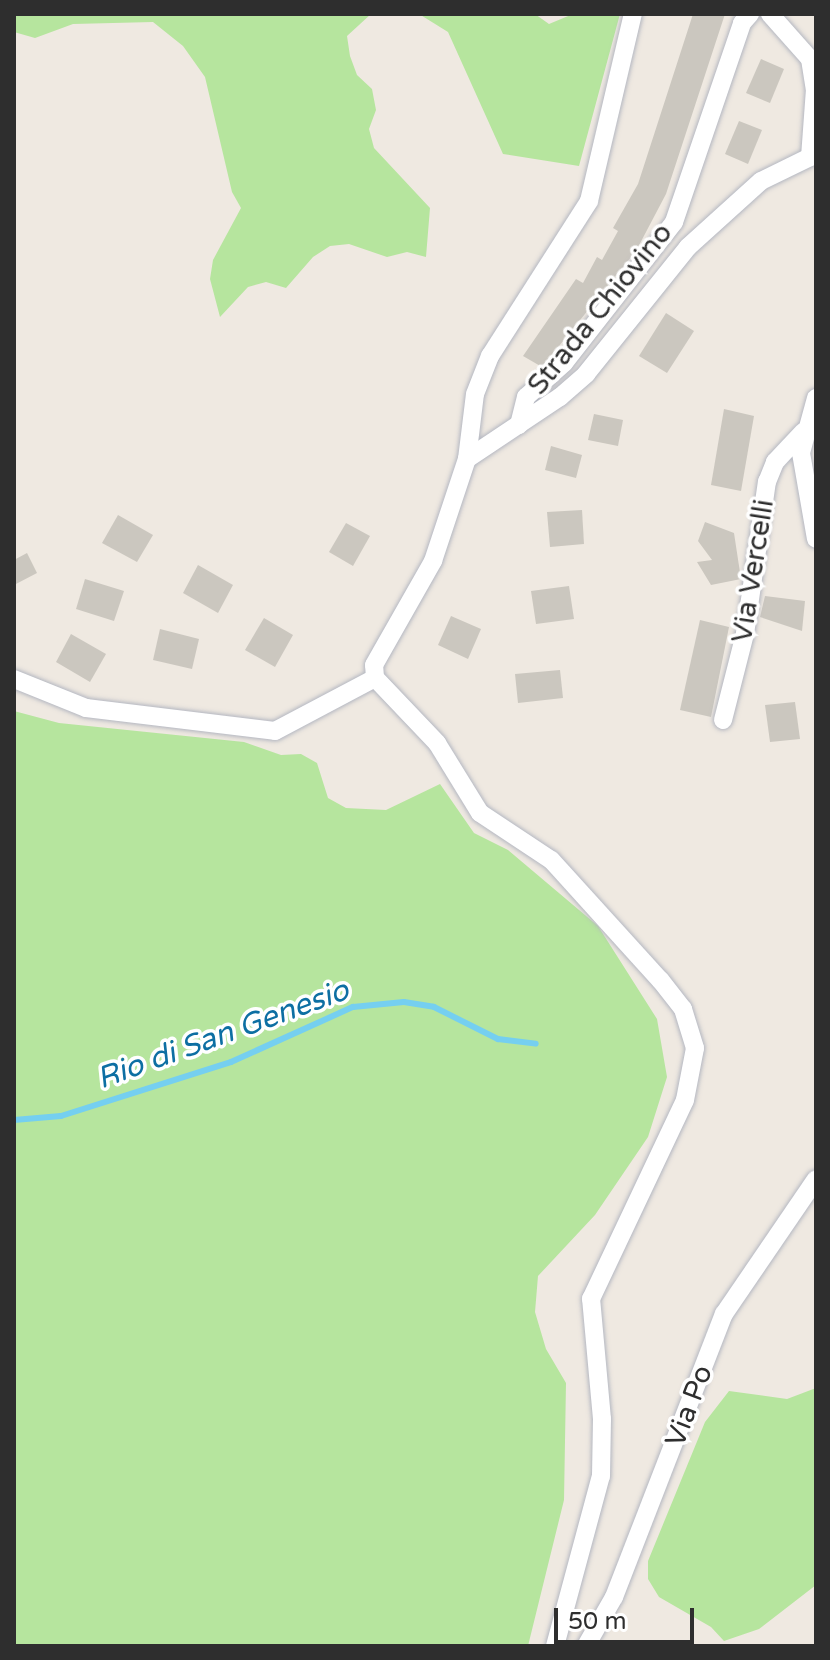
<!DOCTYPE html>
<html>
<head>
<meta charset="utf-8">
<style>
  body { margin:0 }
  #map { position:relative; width:830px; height:1660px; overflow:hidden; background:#efe9e1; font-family:"Varela Round",sans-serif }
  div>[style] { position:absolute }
  .green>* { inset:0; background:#b6e59e }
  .stream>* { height:6px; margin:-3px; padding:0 3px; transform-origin:3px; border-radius:3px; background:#75cff0 }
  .building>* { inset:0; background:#cbc7bf }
  .roads { filter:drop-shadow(0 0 2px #b4b7c1) drop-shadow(0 0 2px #b4b7c1) }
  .minor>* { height:18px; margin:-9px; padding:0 9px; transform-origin:9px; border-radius:9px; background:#fff }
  span { translate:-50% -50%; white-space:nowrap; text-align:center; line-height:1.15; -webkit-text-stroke:7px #fff; paint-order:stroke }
  .street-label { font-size:28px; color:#2e2e2e }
  .water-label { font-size:30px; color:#0d6fa3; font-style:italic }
  .frame { position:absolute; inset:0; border:16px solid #2e2e2e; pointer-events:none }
  .scale { position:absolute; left:554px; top:1608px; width:140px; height:36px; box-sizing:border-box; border:4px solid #2e2e2e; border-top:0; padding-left:10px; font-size:24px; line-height:28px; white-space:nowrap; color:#2e2e2e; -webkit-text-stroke:6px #fff; paint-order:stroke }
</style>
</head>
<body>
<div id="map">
  <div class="green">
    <i style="clip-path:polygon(14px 14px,371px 14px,347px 36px,350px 56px,357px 75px,372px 89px,376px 110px,369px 129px,374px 148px,430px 208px,426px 257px,407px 252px,387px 257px,349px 244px,330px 246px,313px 257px,286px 288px,266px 282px,248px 287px,220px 317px,210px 279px,213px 260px,241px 208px,232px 192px,205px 77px,183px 46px,153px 22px,73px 24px,35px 38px,14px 32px)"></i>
    <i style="clip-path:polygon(419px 14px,535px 14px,549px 24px,573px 14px,620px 14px,579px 166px,503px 154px,448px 32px)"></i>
    <i style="clip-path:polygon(14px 711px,59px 723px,244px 742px,281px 755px,301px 754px,317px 763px,328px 798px,346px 808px,386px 810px,440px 784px,474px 833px,508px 850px,598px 926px,657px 1019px,667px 1077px,648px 1137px,595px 1215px,538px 1276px,535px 1312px,546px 1349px,566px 1383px,564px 1500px,528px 1646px,14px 1646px)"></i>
    <i style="clip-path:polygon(816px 1388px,816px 1585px,759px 1629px,724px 1641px,711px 1627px,659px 1597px,648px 1579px,648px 1561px,705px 1422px,729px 1391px,787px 1399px)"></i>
  </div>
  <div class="stream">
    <i style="left:14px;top:1120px;width:47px;rotate:-4.9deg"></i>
    <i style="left:61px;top:1116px;width:178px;rotate:-17.6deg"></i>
    <i style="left:231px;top:1062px;width:134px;rotate:-24.3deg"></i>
    <i style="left:353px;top:1007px;width:51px;rotate:-5.6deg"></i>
    <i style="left:404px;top:1002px;width:30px;rotate:9deg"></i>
    <i style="left:434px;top:1007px;width:72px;rotate:26.6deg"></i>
    <i style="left:498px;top:1039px;width:38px;rotate:7deg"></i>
  </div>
  <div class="building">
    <i style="clip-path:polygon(693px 14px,725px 14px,666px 194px,636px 251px,542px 367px,523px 356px,576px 279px,583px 283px,597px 257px,602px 260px,618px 231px,613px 228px,638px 184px)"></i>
    <i style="clip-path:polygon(761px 59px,784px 69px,770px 103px,746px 93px)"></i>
    <i style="clip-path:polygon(739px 121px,762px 130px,748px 164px,725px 154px)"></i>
    <i style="clip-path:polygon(666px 313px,694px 331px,667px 373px,639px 356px)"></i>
    <i style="clip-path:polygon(724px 409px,754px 416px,741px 491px,711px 485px)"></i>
    <i style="clip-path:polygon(594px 414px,623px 420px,618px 446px,588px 440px)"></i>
    <i style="clip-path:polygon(551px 446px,582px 455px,576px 478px,545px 470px)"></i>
    <i style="clip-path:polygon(582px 510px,584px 544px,550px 547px,547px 512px)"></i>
    <i style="clip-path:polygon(118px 515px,153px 535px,137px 562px,102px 543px)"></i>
    <i style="clip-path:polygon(705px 522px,734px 533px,741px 579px,711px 585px,697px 562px,712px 560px,698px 541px)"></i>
    <i style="clip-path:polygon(346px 523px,370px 536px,353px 566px,329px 552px)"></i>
    <i style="clip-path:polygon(27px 553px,37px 573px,14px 585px,14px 560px)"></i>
    <i style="clip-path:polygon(198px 565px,233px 585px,218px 613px,183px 593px)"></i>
    <i style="clip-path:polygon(85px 579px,124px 591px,114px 621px,76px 609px)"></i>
    <i style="clip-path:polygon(569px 586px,574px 619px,536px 624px,531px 591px)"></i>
    <i style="clip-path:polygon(765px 596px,805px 601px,802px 631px,760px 617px)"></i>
    <i style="clip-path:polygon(451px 616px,481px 629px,468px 659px,438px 645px)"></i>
    <i style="clip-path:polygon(264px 618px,293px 635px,275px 667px,245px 650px)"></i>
    <i style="clip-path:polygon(700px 620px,729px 627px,711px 717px,680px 710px)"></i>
    <i style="clip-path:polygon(160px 629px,199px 639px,192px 669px,153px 660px)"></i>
    <i style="clip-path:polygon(71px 634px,106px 654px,90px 682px,56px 662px)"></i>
    <i style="clip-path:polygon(560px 670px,563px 698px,518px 703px,515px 674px)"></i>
    <i style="clip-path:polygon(795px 702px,800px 739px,770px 742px,765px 705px)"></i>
  </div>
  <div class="roads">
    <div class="minor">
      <i style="left:770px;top:14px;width:60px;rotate:48.4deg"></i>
      <i style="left:810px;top:59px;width:30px;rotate:81deg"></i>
      <i style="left:815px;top:89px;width:68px;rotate:94.2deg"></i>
      <i style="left:816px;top:398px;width:57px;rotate:105.3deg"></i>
      <i style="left:801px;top:453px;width:87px;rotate:80.1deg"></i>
      <i style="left:519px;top:425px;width:29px;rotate:-76deg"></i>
      <i style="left:526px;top:397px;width:51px;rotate:-41.8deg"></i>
      <i style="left:564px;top:363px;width:179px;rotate:-52deg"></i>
      <i style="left:674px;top:222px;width:210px;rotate:-71.1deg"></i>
      <i style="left:742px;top:23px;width:12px;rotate:-48deg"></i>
      <i style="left:467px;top:459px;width:112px;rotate:-33.7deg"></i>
      <i style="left:560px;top:397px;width:35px;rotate:-41deg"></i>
      <i style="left:586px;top:374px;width:163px;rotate:-51.2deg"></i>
      <i style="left:688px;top:247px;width:98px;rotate:-42.1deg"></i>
      <i style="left:761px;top:181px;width:55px;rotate:-26.1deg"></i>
      <i style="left:14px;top:679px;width:78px;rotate:21.9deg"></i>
      <i style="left:86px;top:708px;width:190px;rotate:6.9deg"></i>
      <i style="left:275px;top:731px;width:113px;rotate:-27.9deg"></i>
      <i style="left:723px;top:720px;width:89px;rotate:-75.7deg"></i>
      <i style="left:745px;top:634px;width:154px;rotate:-81.8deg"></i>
      <i style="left:767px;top:482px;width:22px;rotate:-68deg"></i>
      <i style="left:775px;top:462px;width:41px;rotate:-47deg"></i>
      <i style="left:555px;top:1646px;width:176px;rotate:-74.9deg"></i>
      <i style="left:601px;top:1476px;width:57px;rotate:-89deg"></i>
      <i style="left:602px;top:1419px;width:121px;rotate:-95.2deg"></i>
      <i style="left:591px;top:1299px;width:220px;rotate:-64.7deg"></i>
      <i style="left:685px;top:1100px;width:53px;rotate:-79.1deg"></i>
      <i style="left:695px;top:1048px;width:41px;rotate:-107.1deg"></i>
      <i style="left:683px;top:1009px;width:37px;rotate:-128deg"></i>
      <i style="left:660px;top:980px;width:162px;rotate:-132.2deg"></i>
      <i style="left:551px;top:860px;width:85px;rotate:-146.5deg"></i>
      <i style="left:480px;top:813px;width:82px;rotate:-121.6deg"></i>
      <i style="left:437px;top:743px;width:90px;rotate:-133.6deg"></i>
      <i style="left:375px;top:678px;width:13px;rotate:-94deg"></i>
      <i style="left:374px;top:665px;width:120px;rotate:-60.4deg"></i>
      <i style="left:433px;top:561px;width:108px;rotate:-71.6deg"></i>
      <i style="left:467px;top:459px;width:65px;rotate:-83deg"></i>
      <i style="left:475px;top:394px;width:41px;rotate:-68.5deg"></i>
      <i style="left:490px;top:356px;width:184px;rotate:-57.4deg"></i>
      <i style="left:589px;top:201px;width:192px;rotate:-76.8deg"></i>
      <i style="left:586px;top:1646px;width:56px;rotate:-60.3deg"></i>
      <i style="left:614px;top:1597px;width:304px;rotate:-68.8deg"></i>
      <i style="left:724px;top:1314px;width:163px;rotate:-55.7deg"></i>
    </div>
  </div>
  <div class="street-label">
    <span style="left:600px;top:309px;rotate:-51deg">Strada Chiovino</span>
    <span style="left:753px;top:571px;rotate:-81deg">Via Vercelli</span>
    <span style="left:689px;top:1406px;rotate:-69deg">Via Po</span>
  </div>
  <div class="water-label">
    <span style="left:223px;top:1035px;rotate:-20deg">Rio di San Genesio</span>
  </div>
  <div class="frame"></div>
  <div class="scale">50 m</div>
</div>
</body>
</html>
